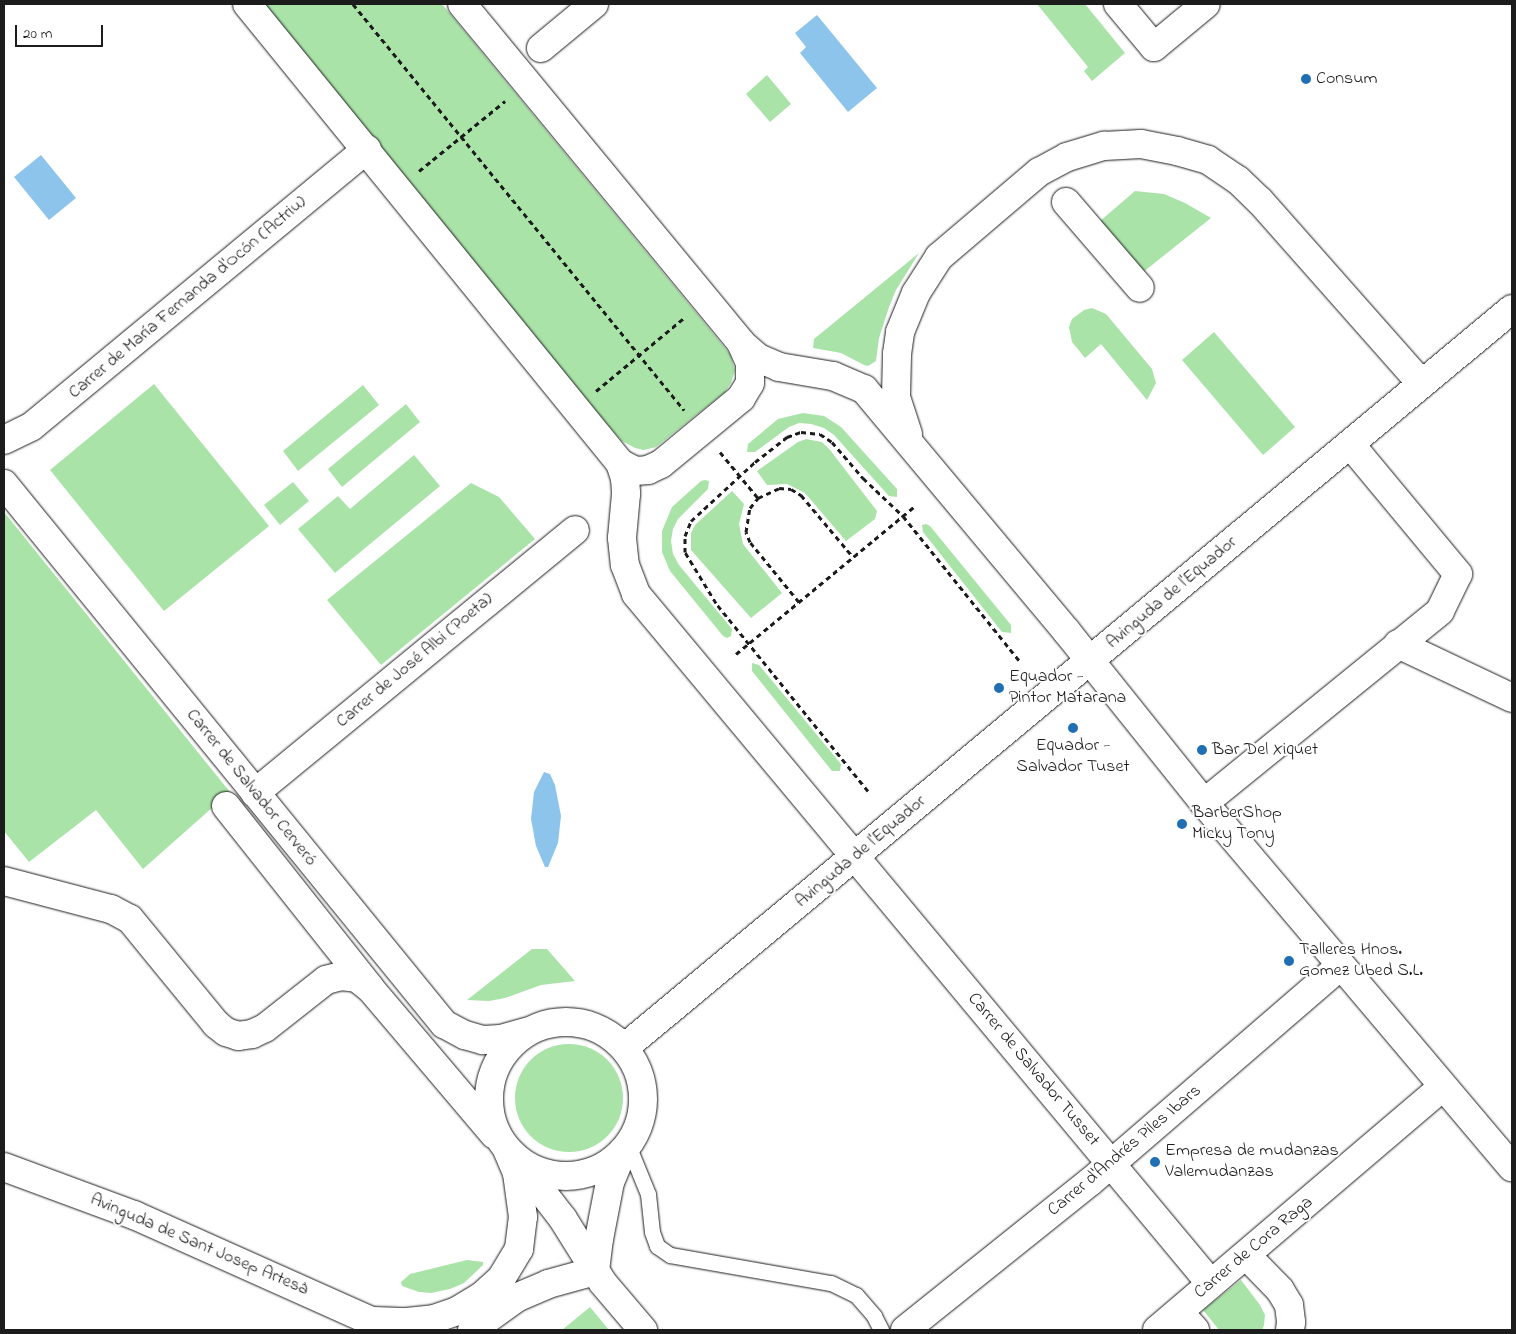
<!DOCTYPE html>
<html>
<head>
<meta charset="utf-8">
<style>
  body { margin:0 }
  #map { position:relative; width:1516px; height:1334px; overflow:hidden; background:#fff; font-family:"Indie Flower",sans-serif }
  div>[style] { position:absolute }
  .green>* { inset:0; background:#a9e3a8 }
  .round { border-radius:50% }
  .water>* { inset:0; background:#8dc4eb }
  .path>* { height:3px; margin-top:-1.5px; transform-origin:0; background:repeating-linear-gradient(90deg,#1c1c1c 0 5px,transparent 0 9px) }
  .roads { filter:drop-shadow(0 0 1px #1c1c1c) drop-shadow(0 0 1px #1c1c1c) }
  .lane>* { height:15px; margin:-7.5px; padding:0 7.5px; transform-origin:7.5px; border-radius:7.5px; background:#fff }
  .street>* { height:28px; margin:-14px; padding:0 14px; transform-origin:14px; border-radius:14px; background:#fff }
  .street>.ring { margin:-14px; padding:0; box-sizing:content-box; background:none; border:28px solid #fff; border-radius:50% }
  .secondary>* { height:28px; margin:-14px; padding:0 14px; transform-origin:14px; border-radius:14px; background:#fff }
  .dots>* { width:14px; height:14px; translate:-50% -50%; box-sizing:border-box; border:2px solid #fff; border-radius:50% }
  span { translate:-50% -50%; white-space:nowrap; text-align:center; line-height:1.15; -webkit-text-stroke:4px #fff; paint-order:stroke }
  .poi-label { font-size:18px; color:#1c1c1c }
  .left { translate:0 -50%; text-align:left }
  .street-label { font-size:18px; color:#1c1c1c }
  .frame { position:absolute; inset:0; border:5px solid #1c1c1c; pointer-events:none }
  .scale { position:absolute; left:15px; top:25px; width:88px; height:22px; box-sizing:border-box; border:2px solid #1c1c1c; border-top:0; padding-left:6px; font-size:15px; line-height:18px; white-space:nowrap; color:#1c1c1c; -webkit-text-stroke:4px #fff; paint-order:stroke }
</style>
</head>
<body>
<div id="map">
  <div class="green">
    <i style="clip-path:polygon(261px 4px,442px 4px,730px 354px,735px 370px,731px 383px,725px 392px,656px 447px,644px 450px,635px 448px,622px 441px,595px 411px)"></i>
    <i style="clip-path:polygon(1037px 4px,1085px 4px,1125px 53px,1092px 81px,1084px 71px,1088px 67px)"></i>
    <i style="clip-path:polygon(767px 75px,791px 104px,770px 122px,746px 94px)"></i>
    <i style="clip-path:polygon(1135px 191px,1164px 194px,1185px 203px,1211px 218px,1142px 273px,1099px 222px)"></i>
    <i style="clip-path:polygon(919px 253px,896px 290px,889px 307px,879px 338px,876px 361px,868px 366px,864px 365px,841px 353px,813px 348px,814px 339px)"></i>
    <i style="clip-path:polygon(1092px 308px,1106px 314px,1152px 369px,1156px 383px,1147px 400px,1101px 344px,1085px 358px,1072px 342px,1069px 327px,1072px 319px,1084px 310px)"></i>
    <i style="clip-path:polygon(1214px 332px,1295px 427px,1263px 455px,1182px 360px)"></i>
    <i style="clip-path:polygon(154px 384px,269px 526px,164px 611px,50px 470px)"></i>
    <i style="clip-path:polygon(363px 385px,379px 405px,298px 471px,283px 451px)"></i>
    <i style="clip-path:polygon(406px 404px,420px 422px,342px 487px,328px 469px)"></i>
    <i style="clip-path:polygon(803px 413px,824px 416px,841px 427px,897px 489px,897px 497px,889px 496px,834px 435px,824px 428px,811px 424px,799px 423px,789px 427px,755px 452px,747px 452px,748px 444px,778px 419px)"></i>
    <i style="clip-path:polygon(806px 439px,822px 442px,830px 450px,877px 511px,875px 519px,846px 541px,805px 493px,787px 484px,767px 485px,757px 471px,798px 442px)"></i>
    <i style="clip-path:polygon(414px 455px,440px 486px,335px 573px,298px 529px,338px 496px,350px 509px)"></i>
    <i style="clip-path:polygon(705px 480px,709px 481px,708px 489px,678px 519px,673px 529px,671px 541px,673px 554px,679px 565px,732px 629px,731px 636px,727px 638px,723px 636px,670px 571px,662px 552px,662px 531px,672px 507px,701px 481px)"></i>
    <i style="clip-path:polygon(293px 482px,309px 501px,280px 525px,264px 505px)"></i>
    <i style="clip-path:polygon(471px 483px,499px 497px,535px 539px,381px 665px,327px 600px)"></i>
    <i style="clip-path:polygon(732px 491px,744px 504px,739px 524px,743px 544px,782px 593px,751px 618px,691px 550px,691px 533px,695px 525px)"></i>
    <i style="clip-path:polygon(4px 512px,230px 792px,143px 869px,96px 810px,29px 862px,4px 831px)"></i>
    <i style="clip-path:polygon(926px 524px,930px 526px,1011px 625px,1011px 633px,1002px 632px,923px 532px,922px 525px)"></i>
    <i style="clip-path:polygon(752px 663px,759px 665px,841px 764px,840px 771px,832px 771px,752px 671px)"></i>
    <i style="clip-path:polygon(532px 949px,547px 949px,575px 981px,541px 985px,505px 998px,489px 1001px,467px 1000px)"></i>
    <i class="round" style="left:515px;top:1044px;width:108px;height:108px"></i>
    <i style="clip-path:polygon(467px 1260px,483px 1262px,483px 1265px,464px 1283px,450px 1289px,431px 1293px,419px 1292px,402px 1286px,401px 1282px,410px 1274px)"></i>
    <i style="clip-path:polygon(1241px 1280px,1260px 1305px,1265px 1315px,1264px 1325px,1262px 1330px,1219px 1330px,1203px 1310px)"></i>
    <i style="clip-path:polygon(590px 1307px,609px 1330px,562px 1330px)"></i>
  </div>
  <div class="water">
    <i style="clip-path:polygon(817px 15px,877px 88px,848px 112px,800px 53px,806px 47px,795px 33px)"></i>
    <i style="clip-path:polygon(41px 155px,76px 198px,49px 220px,14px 177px)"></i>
    <i style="clip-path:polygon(544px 772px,550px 774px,555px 785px,561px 816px,558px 843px,548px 867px,545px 867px,536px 846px,531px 819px,534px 792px)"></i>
  </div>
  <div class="path">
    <i style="left:353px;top:4px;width:524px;rotate:50.81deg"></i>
    <i style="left:419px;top:171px;width:111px;rotate:-39.1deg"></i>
    <i style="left:596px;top:391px;width:114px;rotate:-39.7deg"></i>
    <i style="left:720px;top:452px;width:60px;rotate:50.4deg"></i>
    <i style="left:799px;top:602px;width:77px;rotate:-129.2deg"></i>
    <i style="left:750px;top:542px;width:11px;rotate:-112deg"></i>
    <i style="left:746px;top:532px;width:24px;rotate:-81deg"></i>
    <i style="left:750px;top:508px;width:13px;rotate:-51deg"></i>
    <i style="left:758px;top:498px;width:23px;rotate:-25deg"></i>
    <i style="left:779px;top:488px;width:12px;rotate:5deg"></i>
    <i style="left:791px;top:489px;width:12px;rotate:31deg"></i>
    <i style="left:801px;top:495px;width:81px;rotate:50deg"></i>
    <i style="left:736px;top:654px;width:231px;rotate:-39.6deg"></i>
    <i style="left:868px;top:791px;width:242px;rotate:-129deg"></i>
    <i style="left:716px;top:603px;width:60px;rotate:-121.3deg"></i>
    <i style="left:685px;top:552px;width:16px;rotate:-90deg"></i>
    <i style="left:685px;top:536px;width:16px;rotate:-68deg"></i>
    <i style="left:691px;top:521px;width:87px;rotate:-42.7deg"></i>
    <i style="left:755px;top:462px;width:41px;rotate:-38deg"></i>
    <i style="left:787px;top:437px;width:15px;rotate:-20deg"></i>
    <i style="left:801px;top:432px;width:19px;rotate:6deg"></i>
    <i style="left:820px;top:434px;width:14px;rotate:34deg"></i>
    <i style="left:832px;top:442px;width:48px;rotate:49.3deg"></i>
    <i style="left:863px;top:478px;width:55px;rotate:43.5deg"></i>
    <i style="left:903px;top:516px;width:189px;rotate:51.2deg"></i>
  </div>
  <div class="roads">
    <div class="lane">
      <i style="left:628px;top:1145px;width:53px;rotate:67.8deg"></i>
      <i style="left:648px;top:1194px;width:38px;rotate:84deg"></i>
      <i style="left:652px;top:1232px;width:15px;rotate:70deg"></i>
      <i style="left:657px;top:1246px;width:16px;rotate:35deg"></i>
      <i style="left:670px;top:1255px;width:163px;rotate:9.9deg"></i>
      <i style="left:831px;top:1283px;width:28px;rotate:26deg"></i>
      <i style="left:856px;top:1295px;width:28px;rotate:49deg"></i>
      <i style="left:874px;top:1316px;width:16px;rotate:63deg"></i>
    </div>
    <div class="street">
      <i style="left:247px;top:4px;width:591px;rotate:50.9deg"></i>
      <i style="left:620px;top:463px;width:16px;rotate:72deg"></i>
      <i style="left:625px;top:478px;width:16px;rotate:86deg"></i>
      <i style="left:626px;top:494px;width:44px;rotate:95.2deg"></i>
      <i style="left:622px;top:538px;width:27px;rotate:84deg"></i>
      <i style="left:625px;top:565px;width:31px;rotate:69deg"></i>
      <i style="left:636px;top:594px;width:898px;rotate:50.19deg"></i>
      <i style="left:462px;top:4px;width:439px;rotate:50.5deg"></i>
      <i style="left:741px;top:343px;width:23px;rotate:41deg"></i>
      <i style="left:758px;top:358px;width:23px;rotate:23deg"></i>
      <i style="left:779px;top:367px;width:55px;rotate:9.5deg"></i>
      <i style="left:833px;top:376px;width:34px;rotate:23deg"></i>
      <i style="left:864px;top:389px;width:317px;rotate:50.1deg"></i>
      <i style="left:1067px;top:632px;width:219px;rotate:51.3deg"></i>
      <i style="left:1204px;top:803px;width:477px;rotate:49.8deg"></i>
      <i style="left:1118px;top:4px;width:56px;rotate:50.1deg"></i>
      <i style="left:1154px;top:47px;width:67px;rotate:-39.6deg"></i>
      <i style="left:541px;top:48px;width:69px;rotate:-39.7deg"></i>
      <i style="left:1066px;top:202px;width:113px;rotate:49.3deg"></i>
      <i style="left:908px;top:434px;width:40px;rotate:-108deg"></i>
      <i style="left:896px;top:396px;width:42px;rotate:-88.6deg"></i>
      <i style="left:897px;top:354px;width:22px;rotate:-82deg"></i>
      <i style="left:900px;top:332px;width:42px;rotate:-67.7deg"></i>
      <i style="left:916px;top:293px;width:43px;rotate:-57.4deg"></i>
      <i style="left:939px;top:257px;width:131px;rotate:-40.4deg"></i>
      <i style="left:1039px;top:172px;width:32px;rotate:-28deg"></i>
      <i style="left:1067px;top:157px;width:39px;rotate:-17deg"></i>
      <i style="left:1104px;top:146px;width:37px;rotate:-3deg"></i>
      <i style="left:1141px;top:144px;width:37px;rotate:11deg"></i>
      <i style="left:1177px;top:151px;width:32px;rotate:16deg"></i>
      <i style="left:1208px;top:160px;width:36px;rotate:34deg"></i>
      <i style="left:1238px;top:180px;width:30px;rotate:44deg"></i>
      <i style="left:1260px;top:201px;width:244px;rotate:48.5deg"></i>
      <i style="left:4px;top:440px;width:30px;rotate:-26deg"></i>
      <i style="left:31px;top:427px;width:436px;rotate:-39.6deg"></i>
      <i style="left:620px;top:463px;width:17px;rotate:28deg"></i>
      <i style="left:635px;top:471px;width:13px;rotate:-4deg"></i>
      <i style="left:648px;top:470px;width:14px;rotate:-25deg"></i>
      <i style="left:661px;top:464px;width:104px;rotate:-39.5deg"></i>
      <i style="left:741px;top:398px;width:17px;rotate:-59deg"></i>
      <i style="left:750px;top:383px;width:20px;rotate:-90deg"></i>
      <i style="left:750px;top:363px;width:22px;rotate:-114deg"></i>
      <i style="left:4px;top:484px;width:697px;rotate:50.83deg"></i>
      <i style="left:444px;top:1024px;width:24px;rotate:28deg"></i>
      <i style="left:465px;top:1035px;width:19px;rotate:16deg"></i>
      <i style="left:483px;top:1040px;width:18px;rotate:-3deg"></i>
      <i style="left:501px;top:1039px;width:26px;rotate:-16deg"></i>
      <i style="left:1398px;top:644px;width:126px;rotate:25.3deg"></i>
      <i style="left:255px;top:793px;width:414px;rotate:-39.4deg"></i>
      <i style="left:1204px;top:803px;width:304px;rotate:-39.1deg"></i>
      <i style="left:1440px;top:611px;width:41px;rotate:-64.1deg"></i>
      <i style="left:1458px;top:574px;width:169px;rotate:-129.7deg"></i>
      <i style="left:226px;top:806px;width:232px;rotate:51.6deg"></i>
      <i style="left:370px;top:988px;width:192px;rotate:49.7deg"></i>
      <i style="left:4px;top:881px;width:111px;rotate:14.7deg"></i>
      <i style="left:111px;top:909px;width:21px;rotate:28deg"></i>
      <i style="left:130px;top:919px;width:136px;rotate:50.7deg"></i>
      <i style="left:216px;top:1024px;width:13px;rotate:39deg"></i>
      <i style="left:226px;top:1032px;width:13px;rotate:18deg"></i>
      <i style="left:238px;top:1036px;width:14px;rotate:-8deg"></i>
      <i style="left:252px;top:1034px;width:14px;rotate:-25deg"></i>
      <i style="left:265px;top:1028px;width:78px;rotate:-38.2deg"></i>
      <i style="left:326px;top:980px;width:16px;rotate:-15deg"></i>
      <i style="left:341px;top:976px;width:16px;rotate:7deg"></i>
      <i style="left:357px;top:978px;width:16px;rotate:38deg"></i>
      <i class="ring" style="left:489px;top:1022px;width:126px;height:126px"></i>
      <i style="left:519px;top:1162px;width:72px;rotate:52.3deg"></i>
      <i style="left:563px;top:1219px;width:75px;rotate:58deg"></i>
      <i style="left:603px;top:1283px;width:62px;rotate:49.6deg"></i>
      <i style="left:4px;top:1167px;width:139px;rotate:20.3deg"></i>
      <i style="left:134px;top:1215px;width:282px;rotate:24.1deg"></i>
      <i style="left:1246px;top:1255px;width:49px;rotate:45.8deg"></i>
      <i style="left:1280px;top:1290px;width:17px;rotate:59deg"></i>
      <i style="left:1289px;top:1305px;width:17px;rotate:83deg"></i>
      <i style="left:1291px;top:1322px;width:8px;rotate:97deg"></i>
      <i style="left:595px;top:1271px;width:32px;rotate:-83deg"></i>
      <i style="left:599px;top:1239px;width:58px;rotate:-79.1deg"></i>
      <i style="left:610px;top:1182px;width:34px;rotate:-67deg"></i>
      <i style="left:1179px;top:1312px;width:24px;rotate:48deg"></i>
      <i style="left:374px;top:1321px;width:33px;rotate:2deg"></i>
      <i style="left:407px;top:1322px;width:27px;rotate:-6deg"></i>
      <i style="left:434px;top:1319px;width:24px;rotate:-19deg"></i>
      <i style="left:457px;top:1311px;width:29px;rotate:-31deg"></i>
      <i style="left:482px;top:1296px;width:25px;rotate:-42deg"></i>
      <i style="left:501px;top:1279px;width:35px;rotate:-59deg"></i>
      <i style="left:519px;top:1249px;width:32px;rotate:-83deg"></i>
      <i style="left:523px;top:1217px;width:44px;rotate:-97.8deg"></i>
      <i style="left:517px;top:1173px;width:26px;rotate:-113deg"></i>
      <i style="left:472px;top:1330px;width:57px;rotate:-35.7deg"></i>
      <i style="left:518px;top:1297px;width:33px;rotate:-23deg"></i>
      <i style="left:548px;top:1284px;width:49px;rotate:-15.5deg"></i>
      <i style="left:905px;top:1330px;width:237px;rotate:-38.7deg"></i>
      <i style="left:1090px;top:1182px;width:330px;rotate:-40.8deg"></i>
      <i style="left:1157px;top:1330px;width:375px;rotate:-40.4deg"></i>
    </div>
    <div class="secondary">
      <i style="left:624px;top:1048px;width:1155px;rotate:-39.77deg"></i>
    </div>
  </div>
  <div class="dots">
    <i style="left:1306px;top:79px;background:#1f6fb2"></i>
    <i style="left:999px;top:688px;background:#1f6fb2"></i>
    <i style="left:1073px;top:728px;background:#1f6fb2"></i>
    <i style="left:1202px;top:750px;background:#1f6fb2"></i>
    <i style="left:1182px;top:824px;background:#1f6fb2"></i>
    <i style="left:1289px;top:961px;background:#1f6fb2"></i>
    <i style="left:1155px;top:1162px;background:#1f6fb2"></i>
  </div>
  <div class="poi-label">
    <span class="left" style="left:1316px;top:79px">Consum</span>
    <span class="left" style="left:1009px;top:688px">Equador -<br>Pintor Matarana</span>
    <span style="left:1073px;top:757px">Equador -<br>Salvador Tuset</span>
    <span class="left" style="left:1212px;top:750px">Bar Del Xiquet</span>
    <span class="left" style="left:1192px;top:824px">BarberShop<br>Micky Tony</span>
    <span class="left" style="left:1299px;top:961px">Talleres Hnos.<br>Gomez Ubed S.L.</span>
    <span class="left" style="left:1165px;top:1162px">Empresa de mudanzas<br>Valemudanzas</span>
  </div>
  <div class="street-label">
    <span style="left:188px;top:298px;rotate:-40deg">Carrer de María Fernanda d'Ocón (Actriu)</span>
    <span style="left:1172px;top:593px;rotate:-40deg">Avinguda de l'Equador</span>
    <span style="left:415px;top:661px;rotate:-40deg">Carrer de José Albi (Poeta)</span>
    <span style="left:251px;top:788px;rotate:51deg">Carrer de Salvador Cerveró</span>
    <span style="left:861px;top:852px;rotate:-40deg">Avinguda de l'Equador</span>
    <span style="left:1033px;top:1070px;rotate:50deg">Carrer de Salvador Tusset</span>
    <span style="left:1125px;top:1151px;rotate:-40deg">Carrer d'Andrés Piles Ibars</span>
    <span style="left:199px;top:1245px;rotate:23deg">Avinguda de Sant Josep Artesà</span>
    <span style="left:1254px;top:1248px;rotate:-40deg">Carrer de Cora Raga</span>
  </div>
  <div class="frame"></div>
  <div class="scale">20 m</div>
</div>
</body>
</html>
